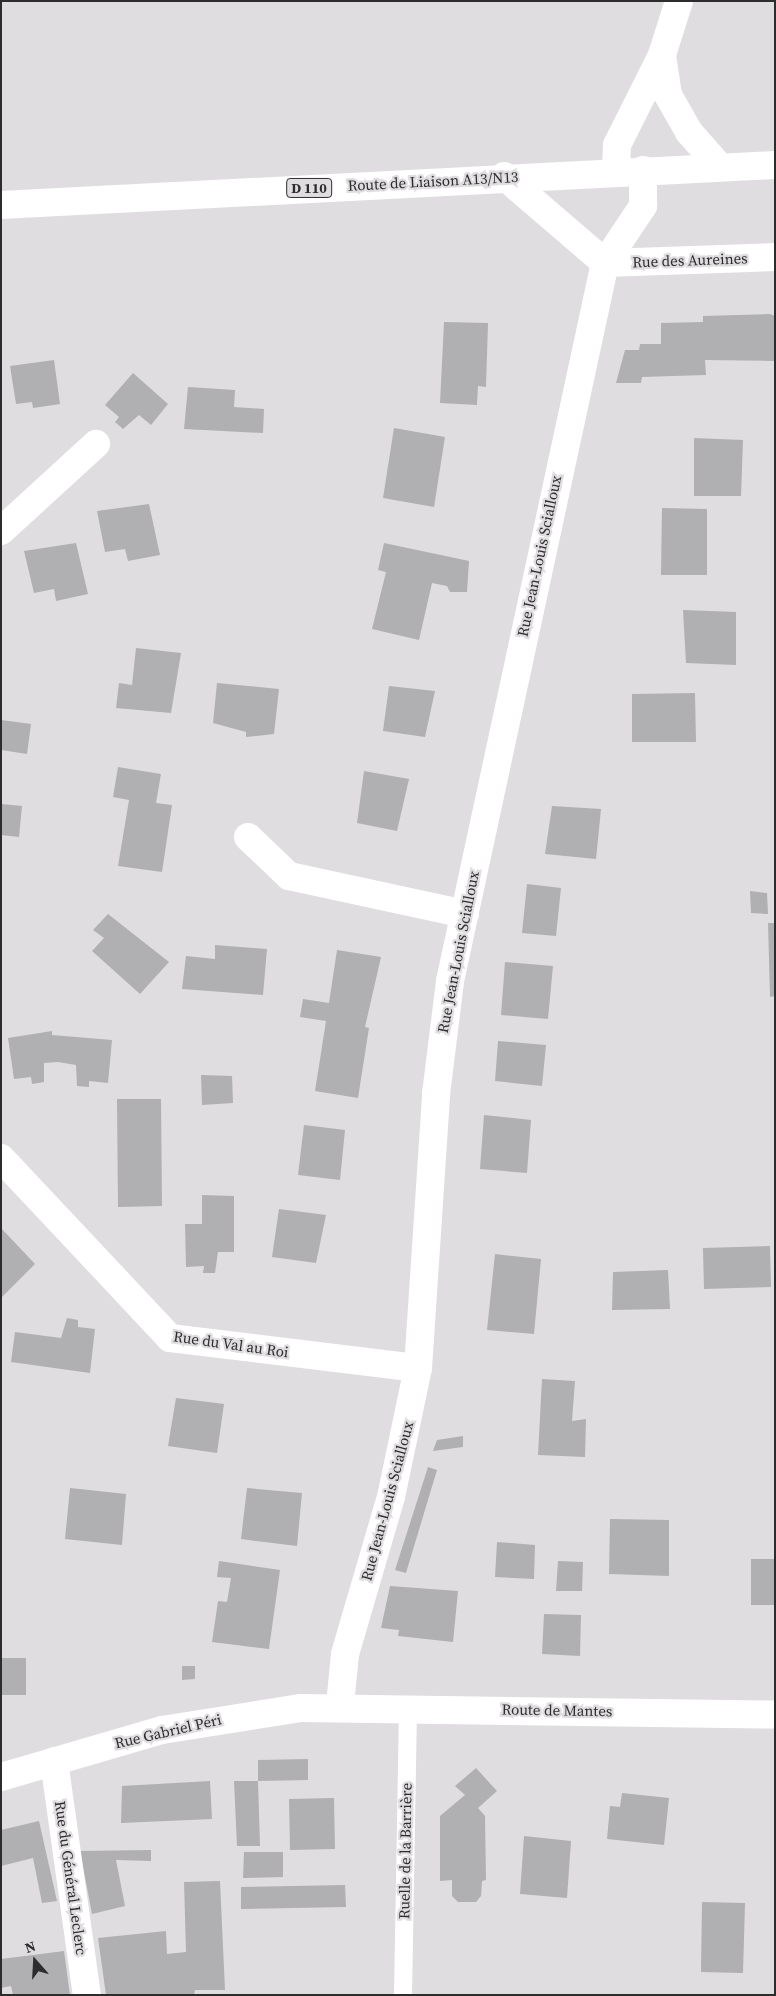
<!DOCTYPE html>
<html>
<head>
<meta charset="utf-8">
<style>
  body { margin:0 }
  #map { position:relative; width:776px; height:1996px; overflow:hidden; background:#e0dde0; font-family:"Source Serif 4",serif }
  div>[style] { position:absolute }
  .building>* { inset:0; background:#b0afb1 }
  .lane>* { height:18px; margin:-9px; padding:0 9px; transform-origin:9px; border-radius:9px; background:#fff }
  .street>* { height:28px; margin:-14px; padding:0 14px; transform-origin:14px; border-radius:14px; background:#fff }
  .primary>* { height:28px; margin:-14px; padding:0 14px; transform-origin:14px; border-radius:14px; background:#fff }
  span { translate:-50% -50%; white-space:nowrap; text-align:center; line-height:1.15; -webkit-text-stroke:4.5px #e0dde0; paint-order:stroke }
  .shield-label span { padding:1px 4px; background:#e0dde0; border:1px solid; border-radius:4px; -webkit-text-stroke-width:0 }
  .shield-label { font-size:14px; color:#2d2c2d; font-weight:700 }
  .street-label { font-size:15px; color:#2d2c2d }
  .frame { position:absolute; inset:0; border:2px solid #2d2c2d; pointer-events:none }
  .north { position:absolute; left:10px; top:1936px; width:50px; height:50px; -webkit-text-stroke:4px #e0dde0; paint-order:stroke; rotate:341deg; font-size:14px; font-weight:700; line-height:20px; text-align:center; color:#2d2c2d }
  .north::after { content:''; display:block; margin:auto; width:18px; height:22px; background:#2d2c2d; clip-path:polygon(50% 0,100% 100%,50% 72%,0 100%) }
</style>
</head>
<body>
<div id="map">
  <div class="building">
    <i style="clip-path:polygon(770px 314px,775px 316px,775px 361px,705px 360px,706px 375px,642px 377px,641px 383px,616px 383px,625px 350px,639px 350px,640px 344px,661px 344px,661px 323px,703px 322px,703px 316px)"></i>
    <i style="clip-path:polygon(444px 322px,488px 323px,486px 387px,478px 386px,477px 405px,440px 403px)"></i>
    <i style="clip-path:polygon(54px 360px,60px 404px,33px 408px,32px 402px,16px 404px,10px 366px)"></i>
    <i style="clip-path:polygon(133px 373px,168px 404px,151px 425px,139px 415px,123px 429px,115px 422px,119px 417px,105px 405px)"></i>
    <i style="clip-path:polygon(188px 387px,235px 390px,234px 407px,264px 409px,263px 433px,184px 429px)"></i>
    <i style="clip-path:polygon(394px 428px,445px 437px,434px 507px,383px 498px)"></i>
    <i style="clip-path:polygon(694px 438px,743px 440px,741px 496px,694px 496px)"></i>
    <i style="clip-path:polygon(149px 504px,160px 555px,128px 561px,125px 549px,105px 552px,97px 511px)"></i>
    <i style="clip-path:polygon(662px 508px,707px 509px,707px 575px,661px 575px)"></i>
    <i style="clip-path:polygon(76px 543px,88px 594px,56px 601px,54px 589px,34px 593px,24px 551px)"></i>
    <i style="clip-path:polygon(384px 543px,469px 561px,467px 592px,450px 592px,447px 586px,432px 583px,419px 640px,372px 629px,386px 572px,378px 570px)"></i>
    <i style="clip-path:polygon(683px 610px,736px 612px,736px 665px,686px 663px)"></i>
    <i style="clip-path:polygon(136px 648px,181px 653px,171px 713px,116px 708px,119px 683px,132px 685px)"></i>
    <i style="clip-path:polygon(217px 683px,279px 689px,274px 734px,246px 737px,246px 732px,213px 723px)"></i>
    <i style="clip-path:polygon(389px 686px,435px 691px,425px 737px,383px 731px)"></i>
    <i style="clip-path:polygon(695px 693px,696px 742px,632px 742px,632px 694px)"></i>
    <i style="clip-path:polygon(1px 720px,31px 724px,27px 754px,1px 750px)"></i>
    <i style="clip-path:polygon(118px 767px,161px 774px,156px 803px,172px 805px,162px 872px,118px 866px,129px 800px,113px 797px)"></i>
    <i style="clip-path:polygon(364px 771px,409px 779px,397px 831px,357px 823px)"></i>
    <i style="clip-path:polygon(1px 804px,22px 806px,19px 837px,1px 835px)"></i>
    <i style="clip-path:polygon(552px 806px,601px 809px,596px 859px,545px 854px)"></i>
    <i style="clip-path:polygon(527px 884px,561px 888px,556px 936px,522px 933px)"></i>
    <i style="clip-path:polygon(750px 891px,767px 893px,768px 914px,751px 913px)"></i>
    <i style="clip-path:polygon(108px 914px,169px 962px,140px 994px,92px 951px,104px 938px,93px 930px)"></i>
    <i style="clip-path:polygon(768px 923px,775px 923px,775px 996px,770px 997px)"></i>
    <i style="clip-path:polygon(215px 945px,267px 949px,263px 995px,182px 989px,186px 956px,215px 959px)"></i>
    <i style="clip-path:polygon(337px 950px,381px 957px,365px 1027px,369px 1028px,358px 1098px,315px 1091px,326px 1021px,300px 1017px,303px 999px,329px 1003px)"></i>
    <i style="clip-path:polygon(505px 962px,553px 966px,548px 1019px,501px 1015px)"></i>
    <i style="clip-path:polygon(52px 1031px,52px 1035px,112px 1040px,108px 1083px,89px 1081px,89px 1087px,77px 1086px,76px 1065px,58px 1062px,44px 1063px,44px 1082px,32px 1084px,31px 1077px,14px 1079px,8px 1038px)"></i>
    <i style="clip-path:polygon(498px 1041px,546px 1045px,542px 1086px,495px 1081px)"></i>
    <i style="clip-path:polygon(201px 1075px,232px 1076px,233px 1103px,202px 1105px)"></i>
    <i style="clip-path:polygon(117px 1099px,161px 1099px,162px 1206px,118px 1207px)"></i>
    <i style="clip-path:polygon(484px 1115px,531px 1120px,527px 1173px,480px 1169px)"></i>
    <i style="clip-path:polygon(304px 1125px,345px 1130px,340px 1180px,298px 1175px)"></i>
    <i style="clip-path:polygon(202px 1195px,234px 1196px,234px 1252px,218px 1252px,215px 1273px,203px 1273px,204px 1266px,186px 1267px,185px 1224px,202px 1224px)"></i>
    <i style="clip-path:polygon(279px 1209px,326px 1215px,316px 1263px,272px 1257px)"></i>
    <i style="clip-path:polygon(1px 1228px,35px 1264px,1px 1298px)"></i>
    <i style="clip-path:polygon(770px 1246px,771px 1287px,704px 1289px,703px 1248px)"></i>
    <i style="clip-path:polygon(495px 1254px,541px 1259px,534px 1334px,487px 1330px)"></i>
    <i style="clip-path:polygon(668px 1270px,670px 1309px,612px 1310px,613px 1272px)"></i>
    <i style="clip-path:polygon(67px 1318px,78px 1320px,78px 1327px,95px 1329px,90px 1373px,11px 1362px,15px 1332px,61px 1338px)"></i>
    <i style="clip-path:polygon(542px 1379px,575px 1381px,572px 1421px,586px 1419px,585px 1457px,538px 1455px)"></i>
    <i style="clip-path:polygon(176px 1398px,224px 1404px,217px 1453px,168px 1446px)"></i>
    <i style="clip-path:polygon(463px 1436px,463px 1447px,433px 1451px,437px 1440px)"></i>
    <i style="clip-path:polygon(428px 1467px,437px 1470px,406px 1573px,395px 1570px)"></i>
    <i style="clip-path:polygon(70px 1488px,126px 1494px,122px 1545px,65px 1539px)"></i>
    <i style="clip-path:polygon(247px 1488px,302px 1493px,297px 1546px,241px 1539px)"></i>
    <i style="clip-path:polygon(610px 1519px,669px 1520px,669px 1576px,609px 1574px)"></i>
    <i style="clip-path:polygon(497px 1542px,535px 1545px,534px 1579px,495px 1577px)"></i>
    <i style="clip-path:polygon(751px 1559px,775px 1559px,775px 1605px,751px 1605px)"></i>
    <i style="clip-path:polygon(219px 1561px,280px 1570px,269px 1649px,212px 1642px,218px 1601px,227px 1602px,231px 1578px,217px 1577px)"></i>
    <i style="clip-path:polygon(558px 1561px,583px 1562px,582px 1591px,556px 1591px)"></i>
    <i style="clip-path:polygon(390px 1586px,458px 1591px,453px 1642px,398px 1636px,399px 1630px,381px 1628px)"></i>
    <i style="clip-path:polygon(544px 1614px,581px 1615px,580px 1656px,542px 1654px)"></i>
    <i style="clip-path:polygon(1px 1658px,26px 1658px,26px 1695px,1px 1695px)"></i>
    <i style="clip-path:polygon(182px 1666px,195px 1666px,195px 1679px,182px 1680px)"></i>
    <i style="clip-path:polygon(308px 1759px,308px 1780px,258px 1781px,258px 1760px)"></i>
    <i style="clip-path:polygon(476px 1768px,497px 1791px,478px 1808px,485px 1816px,486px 1880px,482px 1881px,481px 1896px,476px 1902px,458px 1902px,452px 1896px,452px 1880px,440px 1881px,440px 1816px,465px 1795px,455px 1786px)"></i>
    <i style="clip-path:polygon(210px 1781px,212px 1819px,121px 1823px,122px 1786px)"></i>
    <i style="clip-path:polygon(234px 1781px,258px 1781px,260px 1846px,237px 1846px)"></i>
    <i style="clip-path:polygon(622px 1793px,669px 1798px,664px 1845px,607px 1839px,610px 1806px,620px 1807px)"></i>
    <i style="clip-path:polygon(334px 1798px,335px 1849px,290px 1850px,289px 1799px)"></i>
    <i style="clip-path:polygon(39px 1821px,57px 1901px,42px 1903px,33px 1858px,1px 1866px,1px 1830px)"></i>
    <i style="clip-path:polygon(524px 1836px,571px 1841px,567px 1898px,520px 1894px)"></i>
    <i style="clip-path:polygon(151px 1850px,151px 1861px,116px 1860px,125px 1906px,92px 1914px,80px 1851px)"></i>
    <i style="clip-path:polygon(244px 1852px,283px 1852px,283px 1877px,243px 1878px)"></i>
    <i style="clip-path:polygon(220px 1881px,225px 1990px,195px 1990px,194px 1995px,106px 1995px,98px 1938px,166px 1931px,167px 1954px,186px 1952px,184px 1882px)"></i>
    <i style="clip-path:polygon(345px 1885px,346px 1907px,241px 1909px,241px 1887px)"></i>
    <i style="clip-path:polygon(702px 1902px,745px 1903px,743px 1973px,701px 1972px)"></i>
    <i style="clip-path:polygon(64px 1951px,70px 1995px,13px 1995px,11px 1986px,1px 1988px,1px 1959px)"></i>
  </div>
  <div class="lane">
    <i style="left:403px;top:1995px;width:288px;rotate:-89deg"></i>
  </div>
  <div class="street">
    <i style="left:679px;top:1px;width:57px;rotate:107.5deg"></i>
    <i style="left:662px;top:55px;width:40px;rotate:81.5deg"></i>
    <i style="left:668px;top:95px;width:43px;rotate:60.4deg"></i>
    <i style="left:689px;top:132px;width:47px;rotate:48.5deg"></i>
    <i style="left:616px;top:172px;width:27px;rotate:-88deg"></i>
    <i style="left:617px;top:145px;width:101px;rotate:-63.4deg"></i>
    <i style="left:504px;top:176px;width:133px;rotate:40.7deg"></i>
    <i style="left:605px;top:263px;width:170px;rotate:-2deg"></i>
    <i style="left:1px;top:531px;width:129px;rotate:-42.5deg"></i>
    <i style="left:248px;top:837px;width:57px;rotate:43.6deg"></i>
    <i style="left:289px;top:876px;width:180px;rotate:12.2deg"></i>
    <i style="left:1px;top:1158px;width:247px;rotate:46.8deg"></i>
    <i style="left:170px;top:1338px;width:250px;rotate:6.9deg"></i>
    <i style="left:340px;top:1705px;width:51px;rotate:-84.4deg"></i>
    <i style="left:345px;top:1654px;width:164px;rotate:-73.7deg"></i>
    <i style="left:391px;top:1497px;width:132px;rotate:-78.2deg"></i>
    <i style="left:418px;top:1368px;width:275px;rotate:-86.2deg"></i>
    <i style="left:436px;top:1094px;width:114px;rotate:-82.9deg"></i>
    <i style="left:450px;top:981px;width:735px;rotate:-77.82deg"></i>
    <i style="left:605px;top:263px;width:69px;rotate:-56.3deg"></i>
    <i style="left:643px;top:206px;width:36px;rotate:-90deg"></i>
    <i style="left:54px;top:1761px;width:236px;rotate:82deg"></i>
    <i style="left:1px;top:1777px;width:168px;rotate:-16.3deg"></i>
    <i style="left:162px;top:1730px;width:141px;rotate:-9deg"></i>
    <i style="left:301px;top:1708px;width:474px;rotate:0.8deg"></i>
  </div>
  <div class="primary">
    <i style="left:1px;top:205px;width:775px;rotate:-2.96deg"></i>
  </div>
  <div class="shield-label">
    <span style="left:309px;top:188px">D 110</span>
  </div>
  <div class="street-label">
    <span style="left:433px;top:181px;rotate:-3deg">Route de Liaison A13/N13</span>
    <span style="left:690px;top:260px;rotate:-2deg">Rue des Aureines</span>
    <span style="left:539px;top:556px;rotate:-78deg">Rue Jean-Louis Scialloux</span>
    <span style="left:458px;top:952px;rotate:-79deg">Rue Jean-Louis Scialloux</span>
    <span style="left:231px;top:1344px;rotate:8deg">Rue du Val au Roi</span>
    <span style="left:387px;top:1501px;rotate:-75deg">Rue Jean-Louis Scialloux</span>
    <span style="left:557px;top:1710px;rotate:1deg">Route de Mantes</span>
    <span style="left:168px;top:1731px;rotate:-13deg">Rue Gabriel Péri</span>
    <span style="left:405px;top:1851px;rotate:-89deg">Ruelle de la Barrière</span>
    <span style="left:71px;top:1878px;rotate:82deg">Rue du Général Leclerc</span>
  </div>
  <div class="frame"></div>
  <div class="north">N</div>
</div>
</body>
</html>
